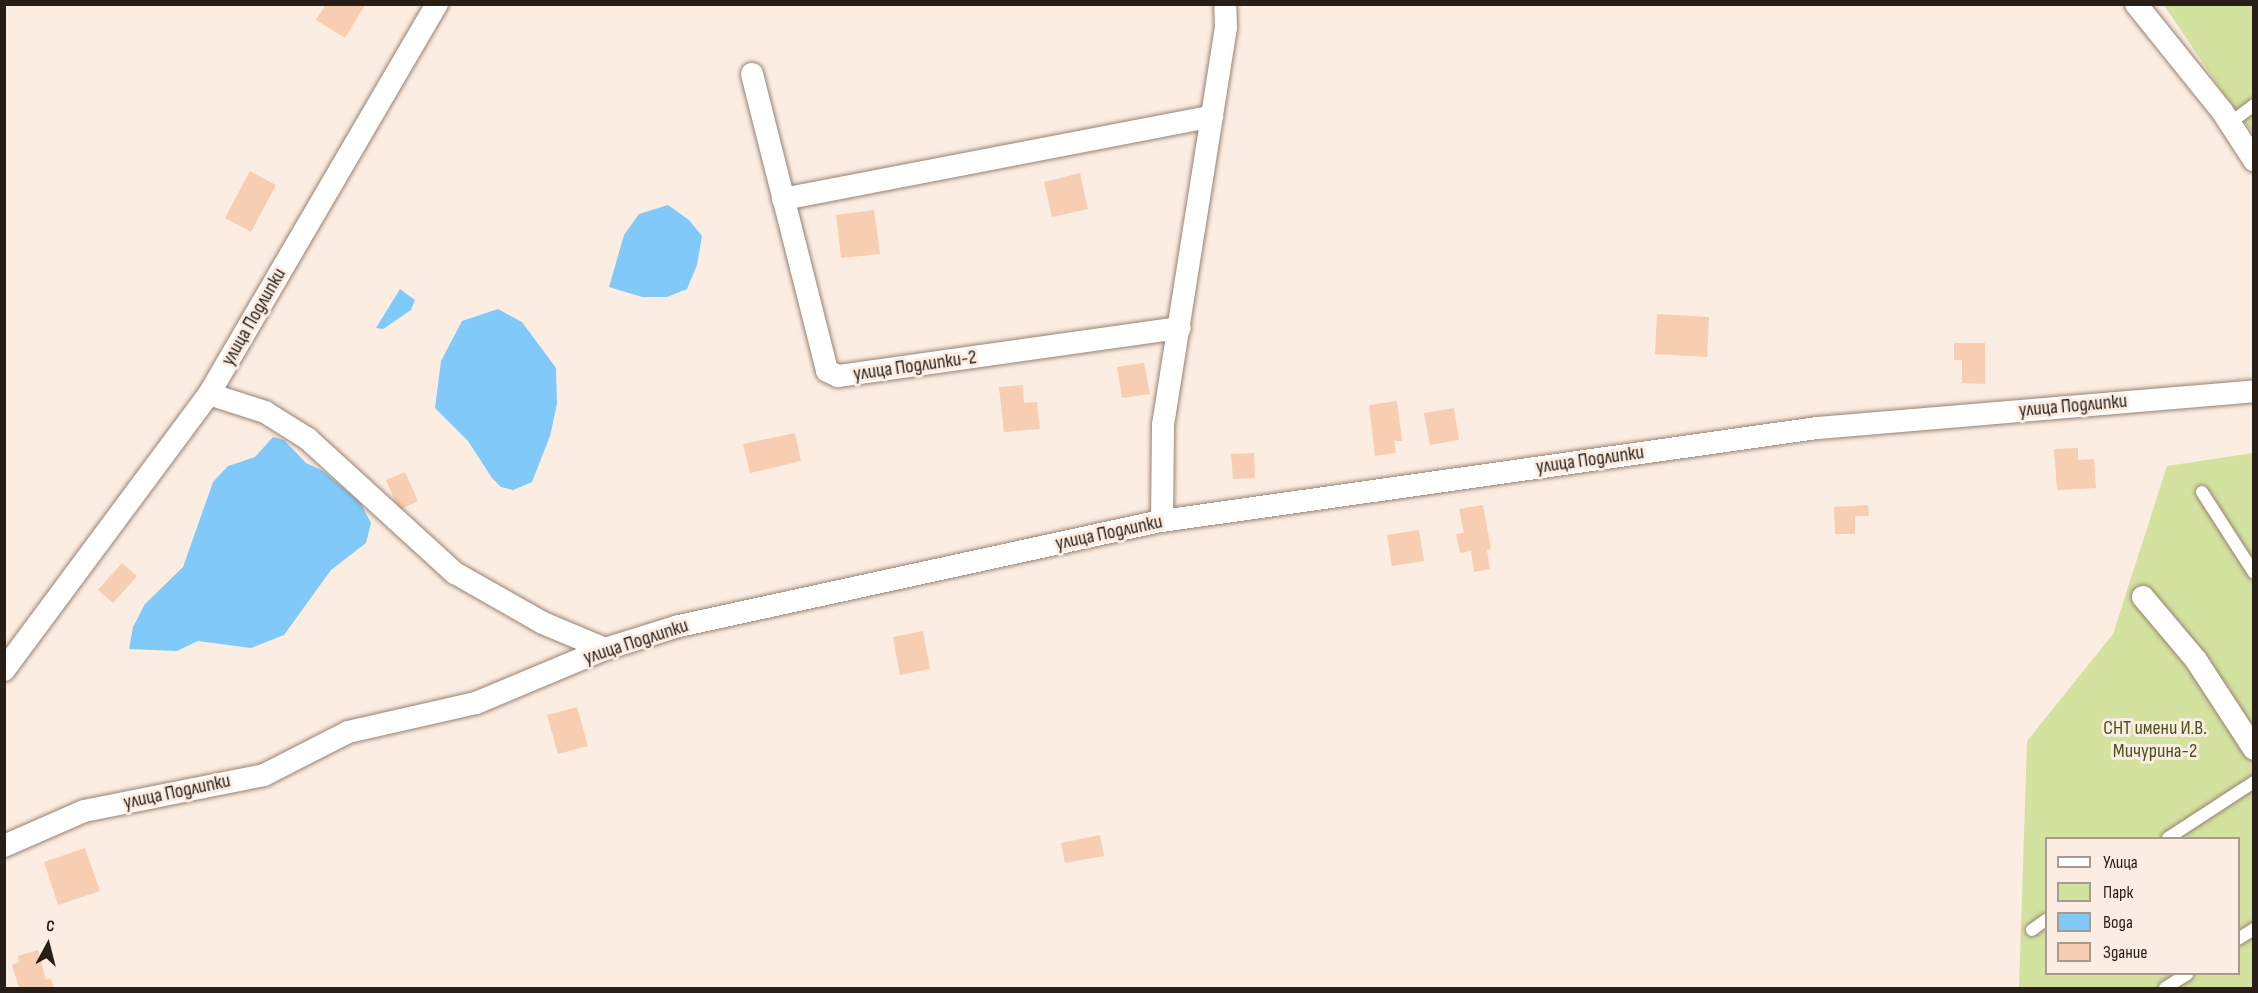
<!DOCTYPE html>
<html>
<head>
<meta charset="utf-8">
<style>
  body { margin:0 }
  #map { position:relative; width:2258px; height:993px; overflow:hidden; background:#fcede2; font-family:"Sofia Sans Condensed",sans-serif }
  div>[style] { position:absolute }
  .green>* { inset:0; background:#d3e29f }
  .water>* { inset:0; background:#80c9f9 }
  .building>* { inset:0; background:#f7ceb1 }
  .roads { filter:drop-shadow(0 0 2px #988271) drop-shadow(0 0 2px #988271) }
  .lane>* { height:12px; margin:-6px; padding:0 6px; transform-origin:6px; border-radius:6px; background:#fff }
  .street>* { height:22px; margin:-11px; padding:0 11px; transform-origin:11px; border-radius:11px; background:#fff }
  span { translate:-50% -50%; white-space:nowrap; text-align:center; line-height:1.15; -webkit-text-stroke:6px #fcede2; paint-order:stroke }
  .street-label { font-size:20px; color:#271e18 }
  .park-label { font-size:20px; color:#4a531d }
  .frame { position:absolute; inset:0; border:6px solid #271e18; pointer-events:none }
  .legend { position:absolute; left:2045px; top:837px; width:195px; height:138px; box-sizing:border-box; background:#fcede2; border:2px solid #a79a91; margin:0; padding:8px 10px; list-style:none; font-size:18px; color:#271e18 }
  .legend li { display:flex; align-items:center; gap:12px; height:30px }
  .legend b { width:30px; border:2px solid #a79a91 }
  .north { position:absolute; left:18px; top:915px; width:60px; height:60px; -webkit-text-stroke:4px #fcede2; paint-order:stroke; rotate:7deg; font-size:16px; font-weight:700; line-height:24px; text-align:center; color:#271e18 }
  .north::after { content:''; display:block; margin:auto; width:21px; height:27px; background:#271e18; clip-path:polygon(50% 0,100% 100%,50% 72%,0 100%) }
</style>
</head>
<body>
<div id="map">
  <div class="green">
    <i style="clip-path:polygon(2164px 5px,2253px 5px,2253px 133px,2225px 96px)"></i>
    <i style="clip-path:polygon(evenodd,2253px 453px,2253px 988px,2019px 988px,2027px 741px,2113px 634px,2167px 466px,2253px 453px,2046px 838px,2238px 838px,2238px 974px,2046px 974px,2046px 838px)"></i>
  </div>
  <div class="water">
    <i style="clip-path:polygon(668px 205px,689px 220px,702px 236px,697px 265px,687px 289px,667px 297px,642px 297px,609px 287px,624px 235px,639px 214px)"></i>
    <i style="clip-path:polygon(400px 289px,415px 300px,411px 310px,383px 329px,376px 328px)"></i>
    <i style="clip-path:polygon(498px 309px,522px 322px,556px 368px,557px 404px,550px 436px,532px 482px,513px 490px,501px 487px,492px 478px,468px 441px,435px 408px,441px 361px,462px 321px)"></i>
    <i style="clip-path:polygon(273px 437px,284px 440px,306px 463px,323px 471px,360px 502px,371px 523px,366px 543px,331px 570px,284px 635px,251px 648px,198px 641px,177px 651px,129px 649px,133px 627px,145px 604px,183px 567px,213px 482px,228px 466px,255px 457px)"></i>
  </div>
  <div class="building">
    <i style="clip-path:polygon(326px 4px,364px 4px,365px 5px,345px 38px,316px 20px)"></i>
    <i style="clip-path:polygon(250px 171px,276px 185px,251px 232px,225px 218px)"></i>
    <i style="clip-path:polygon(1080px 173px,1088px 209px,1052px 217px,1044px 182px)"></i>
    <i style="clip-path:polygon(874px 210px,880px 254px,841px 258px,836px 215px)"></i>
    <i style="clip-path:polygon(1657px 314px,1709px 317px,1707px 357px,1655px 354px)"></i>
    <i style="clip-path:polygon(1954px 343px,1985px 343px,1985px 384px,1962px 383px,1962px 360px,1954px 360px)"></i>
    <i style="clip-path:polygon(1144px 363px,1150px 394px,1122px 398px,1117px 367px)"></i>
    <i style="clip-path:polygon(1023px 385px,1024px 403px,1037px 402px,1040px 429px,1004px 432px,999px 387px)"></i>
    <i style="clip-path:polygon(1397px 401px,1402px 441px,1394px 441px,1396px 453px,1375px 456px,1369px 405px)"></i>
    <i style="clip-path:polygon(1454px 408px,1459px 440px,1430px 445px,1424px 413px)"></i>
    <i style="clip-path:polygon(795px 433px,801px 461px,750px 473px,743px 444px)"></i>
    <i style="clip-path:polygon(2078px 448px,2078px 460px,2094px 459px,2096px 488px,2057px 490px,2054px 449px)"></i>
    <i style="clip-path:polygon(1254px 453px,1255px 478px,1233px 479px,1231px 454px)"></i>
    <i style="clip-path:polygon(405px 472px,418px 501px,399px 510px,386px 480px)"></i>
    <i style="clip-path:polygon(1483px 505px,1491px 549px,1487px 550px,1490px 569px,1474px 572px,1471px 551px,1460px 553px,1456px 534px,1464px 533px,1459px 509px)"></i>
    <i style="clip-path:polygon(1868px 505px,1869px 516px,1855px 516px,1855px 534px,1835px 534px,1834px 507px)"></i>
    <i style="clip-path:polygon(1419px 530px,1424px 561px,1392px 566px,1387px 535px)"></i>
    <i style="clip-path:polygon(122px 563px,137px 576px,113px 603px,98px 590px)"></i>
    <i style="clip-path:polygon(923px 631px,930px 669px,900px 675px,893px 637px)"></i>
    <i style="clip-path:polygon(577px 707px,588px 746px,558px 754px,547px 715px)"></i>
    <i style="clip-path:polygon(1100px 835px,1104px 856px,1065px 863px,1061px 843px)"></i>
    <i style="clip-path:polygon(85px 848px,100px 891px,58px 905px,44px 862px)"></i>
    <i style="clip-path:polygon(38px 950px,46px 980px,51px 978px,54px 988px,19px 988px,12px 965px,19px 962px,18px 956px)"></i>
  </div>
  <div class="roads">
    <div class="lane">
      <i style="left:2230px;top:123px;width:30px;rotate:-37deg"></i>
      <i style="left:2202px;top:492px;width:96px;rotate:57.3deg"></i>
      <i style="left:2168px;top:838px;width:103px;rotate:-33.1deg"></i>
      <i style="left:2032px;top:930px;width:17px;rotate:-36deg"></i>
      <i style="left:2238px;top:939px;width:19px;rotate:-32deg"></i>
      <i style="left:2165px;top:988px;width:26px;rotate:-32deg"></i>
    </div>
    <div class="street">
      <i style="left:2136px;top:4px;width:137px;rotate:51.2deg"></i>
      <i style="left:2222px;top:111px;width:59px;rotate:56.9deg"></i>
      <i style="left:752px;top:74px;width:306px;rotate:75.8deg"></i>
      <i style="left:827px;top:371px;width:12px;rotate:24deg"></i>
      <i style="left:838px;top:376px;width:345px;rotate:-8deg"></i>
      <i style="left:783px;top:199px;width:437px;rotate:-10.9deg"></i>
      <i style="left:209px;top:394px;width:59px;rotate:17.8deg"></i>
      <i style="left:265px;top:412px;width:51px;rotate:32.1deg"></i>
      <i style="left:308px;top:439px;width:199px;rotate:42.4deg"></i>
      <i style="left:455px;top:573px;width:101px;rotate:29.6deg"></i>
      <i style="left:543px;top:623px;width:67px;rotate:22.8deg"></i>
      <i style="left:1162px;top:521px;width:96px;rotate:-89.4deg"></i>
      <i style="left:1163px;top:425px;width:403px;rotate:-81deg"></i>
      <i style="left:1226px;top:27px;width:23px;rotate:-92deg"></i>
      <i style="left:2143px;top:597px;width:82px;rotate:49.9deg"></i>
      <i style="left:2196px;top:660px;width:106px;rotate:56.9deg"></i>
      <i style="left:4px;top:670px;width:344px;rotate:-53.4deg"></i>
      <i style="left:209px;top:394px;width:452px;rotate:-59.7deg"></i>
      <i style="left:4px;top:846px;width:87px;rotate:-23.6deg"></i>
      <i style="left:84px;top:811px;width:184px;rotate:-11.3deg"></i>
      <i style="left:264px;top:775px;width:94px;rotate:-27.1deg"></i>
      <i style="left:348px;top:732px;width:131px;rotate:-12.8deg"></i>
      <i style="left:476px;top:703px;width:140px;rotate:-22.7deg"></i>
      <i style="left:605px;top:649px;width:77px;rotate:-17.3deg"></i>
      <i style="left:679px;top:626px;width:494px;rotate:-12.3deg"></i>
      <i style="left:1162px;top:521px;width:662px;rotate:-8.08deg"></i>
      <i style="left:1817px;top:428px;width:439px;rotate:-4.8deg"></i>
    </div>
  </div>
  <div class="street-label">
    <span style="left:254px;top:317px;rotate:-60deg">улица Подлипки</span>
    <span style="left:915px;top:366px;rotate:-8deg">улица Подлипки-2</span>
    <span style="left:2073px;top:406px;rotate:-5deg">улица Подлипки</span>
    <span style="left:1590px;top:460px;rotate:-8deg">улица Подлипки</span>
    <span style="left:1109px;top:533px;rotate:-12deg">улица Подлипки</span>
    <span style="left:636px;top:642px;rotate:-18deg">улица Подлипки</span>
    <span style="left:177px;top:792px;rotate:-12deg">улица Подлипки</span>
  </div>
  <div class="park-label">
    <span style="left:2155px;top:740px">СНТ имени И.В.<br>Мичурина-2</span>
  </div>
  <div class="frame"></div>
  <ul class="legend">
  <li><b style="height:8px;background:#fff"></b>Улица</li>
  <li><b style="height:16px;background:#d3e29f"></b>Парк</li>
  <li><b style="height:16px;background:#80c9f9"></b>Вода</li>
  <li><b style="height:16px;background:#f7ceb1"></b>Здание</li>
  </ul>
  <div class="north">С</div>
</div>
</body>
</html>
